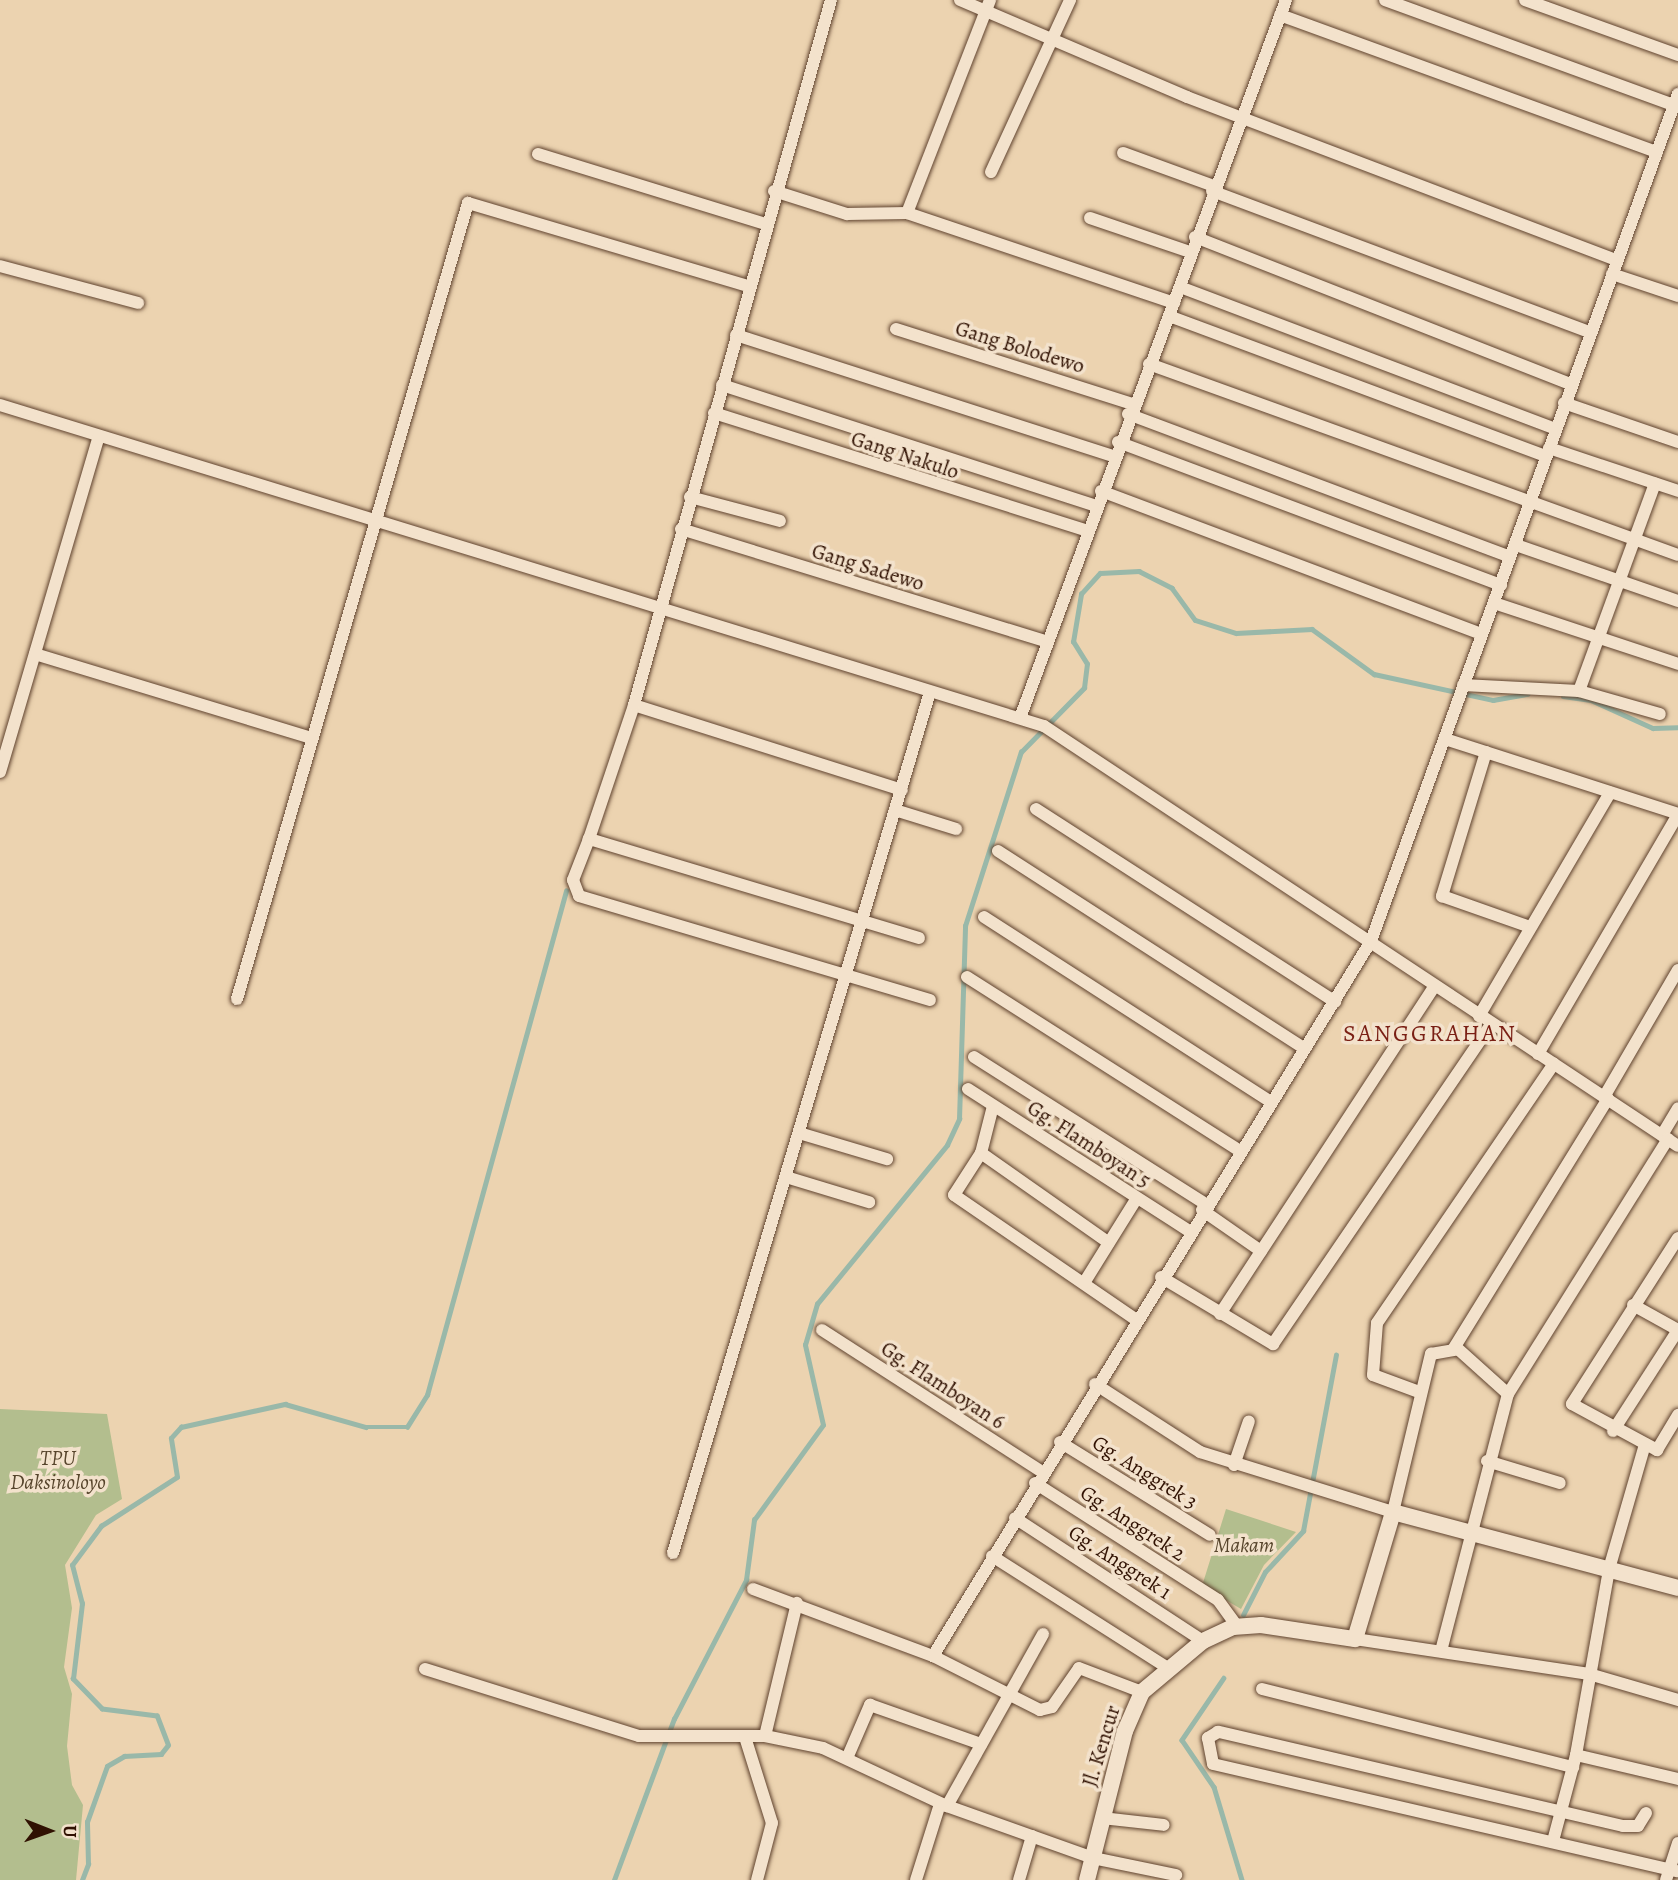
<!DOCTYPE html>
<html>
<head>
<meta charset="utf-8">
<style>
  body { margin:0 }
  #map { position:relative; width:1678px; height:1880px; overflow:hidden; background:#ecd3b0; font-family:Alegreya,serif }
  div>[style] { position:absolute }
  .green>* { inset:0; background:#b3be8e }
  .stream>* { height:4.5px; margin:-2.25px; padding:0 2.25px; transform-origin:2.25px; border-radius:2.25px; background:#99b8a9 }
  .roads { filter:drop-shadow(0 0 2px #5f422e) drop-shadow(0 0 2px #5f422e) }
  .minor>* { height:12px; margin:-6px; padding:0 6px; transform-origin:6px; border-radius:6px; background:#f3e2cc }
  .tertiary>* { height:16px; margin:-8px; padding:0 8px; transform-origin:8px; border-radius:8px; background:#f3e2cc }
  span { translate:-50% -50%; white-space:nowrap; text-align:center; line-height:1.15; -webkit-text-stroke:7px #f3e2cc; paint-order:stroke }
  .street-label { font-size:21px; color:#301102 }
  .park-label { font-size:21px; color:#57452c; font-style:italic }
  .quarter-label { font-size:24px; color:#7a1f14; letter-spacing:2px }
  .north { position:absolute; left:14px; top:1796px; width:70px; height:70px; -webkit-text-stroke:5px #f3e2cc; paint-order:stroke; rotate:91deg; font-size:19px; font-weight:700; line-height:28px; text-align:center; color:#301102 }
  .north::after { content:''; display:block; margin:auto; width:24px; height:32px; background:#301102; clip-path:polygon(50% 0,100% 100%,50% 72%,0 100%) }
</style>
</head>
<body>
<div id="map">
  <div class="green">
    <i style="clip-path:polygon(0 1409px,107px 1414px,122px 1499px,96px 1515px,65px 1565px,72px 1608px,64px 1667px,72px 1694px,67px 1746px,72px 1785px,83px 1805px,76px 1880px,0 1880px)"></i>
    <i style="clip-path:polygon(1226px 1509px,1296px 1532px,1264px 1565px,1241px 1609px,1202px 1586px)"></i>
  </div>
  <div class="stream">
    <i style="left:1563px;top:696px;width:28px;rotate:8deg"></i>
    <i style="left:1591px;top:700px;width:68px;rotate:24.3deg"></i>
    <i style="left:1653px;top:728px;width:25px;rotate:-2deg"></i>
    <i style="left:1243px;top:1615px;width:48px;rotate:-62.9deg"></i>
    <i style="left:1265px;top:1572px;width:56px;rotate:-47.2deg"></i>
    <i style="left:1303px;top:1531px;width:179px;rotate:-79.4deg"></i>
    <i style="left:1224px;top:1678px;width:75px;rotate:124.1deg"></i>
    <i style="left:1182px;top:1740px;width:57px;rotate:55.8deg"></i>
    <i style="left:1214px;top:1787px;width:97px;rotate:73.2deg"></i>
    <i style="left:82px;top:1880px;width:17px;rotate:-69deg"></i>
    <i style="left:88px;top:1864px;width:42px;rotate:-91.4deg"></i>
    <i style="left:87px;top:1822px;width:59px;rotate:-70.3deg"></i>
    <i style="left:107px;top:1766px;width:20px;rotate:-30deg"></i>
    <i style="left:124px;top:1756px;width:37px;rotate:-3deg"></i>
    <i style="left:161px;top:1754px;width:11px;rotate:-52deg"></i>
    <i style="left:168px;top:1745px;width:31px;rotate:-111deg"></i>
    <i style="left:157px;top:1716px;width:55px;rotate:-172.7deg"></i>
    <i style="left:102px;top:1709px;width:42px;rotate:-134deg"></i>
    <i style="left:73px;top:1679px;width:76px;rotate:-83.2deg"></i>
    <i style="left:82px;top:1604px;width:40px;rotate:-104.4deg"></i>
    <i style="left:72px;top:1565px;width:49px;rotate:-53.4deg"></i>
    <i style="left:101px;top:1526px;width:90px;rotate:-32.8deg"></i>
    <i style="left:177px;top:1477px;width:39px;rotate:-99deg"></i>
    <i style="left:171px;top:1438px;width:15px;rotate:-48deg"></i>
    <i style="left:181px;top:1427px;width:107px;rotate:-12.5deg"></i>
    <i style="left:285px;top:1404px;width:84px;rotate:15.9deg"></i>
    <i style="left:366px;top:1427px;width:41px"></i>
    <i style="left:407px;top:1427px;width:38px;rotate:-58deg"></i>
    <i style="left:427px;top:1395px;width:523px;rotate:-74.58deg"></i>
    <i style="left:614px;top:1880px;width:172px;rotate:-69.6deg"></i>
    <i style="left:674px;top:1719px;width:157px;rotate:-62.6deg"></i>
    <i style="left:746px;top:1580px;width:61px;rotate:-82.4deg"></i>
    <i style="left:754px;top:1520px;width:117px;rotate:-54deg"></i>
    <i style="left:823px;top:1425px;width:82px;rotate:-102.7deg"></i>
    <i style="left:805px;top:1345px;width:43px;rotate:-73.7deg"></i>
    <i style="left:817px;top:1304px;width:205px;rotate:-50.7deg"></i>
    <i style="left:947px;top:1145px;width:29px;rotate:-65deg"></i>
    <i style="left:959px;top:1119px;width:193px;rotate:-88.2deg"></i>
    <i style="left:965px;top:926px;width:183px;rotate:-72.2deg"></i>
    <i style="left:1021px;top:752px;width:90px;rotate:-45.5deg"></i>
    <i style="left:1084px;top:688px;width:24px;rotate:-83deg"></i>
    <i style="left:1087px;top:664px;width:26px;rotate:-122deg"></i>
    <i style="left:1073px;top:642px;width:49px;rotate:-80.5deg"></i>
    <i style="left:1081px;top:594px;width:28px;rotate:-48deg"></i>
    <i style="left:1100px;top:573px;width:39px;rotate:-3deg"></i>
    <i style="left:1139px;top:571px;width:37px;rotate:27deg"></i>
    <i style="left:1172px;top:588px;width:39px;rotate:54deg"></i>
    <i style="left:1195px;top:620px;width:43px;rotate:17.6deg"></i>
    <i style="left:1236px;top:633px;width:76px;rotate:-3deg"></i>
    <i style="left:1312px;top:629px;width:77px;rotate:36deg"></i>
    <i style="left:1374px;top:674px;width:122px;rotate:12.3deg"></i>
    <i style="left:1493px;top:700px;width:35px;rotate:-10deg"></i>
  </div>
  <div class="roads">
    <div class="minor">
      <i style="left:960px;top:0;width:247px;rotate:23.1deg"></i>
      <i style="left:1187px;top:97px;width:459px;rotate:20.8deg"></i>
      <i style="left:1385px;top:0;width:307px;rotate:20deg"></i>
      <i style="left:1525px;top:0;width:163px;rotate:19.8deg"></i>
      <i style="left:1280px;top:15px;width:401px;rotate:20deg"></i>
      <i style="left:1123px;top:153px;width:97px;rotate:19.9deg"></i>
      <i style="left:538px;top:154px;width:238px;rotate:17.1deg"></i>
      <i style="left:991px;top:172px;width:189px;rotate:-65.3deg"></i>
      <i style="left:774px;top:191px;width:77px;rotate:17.5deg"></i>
      <i style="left:847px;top:214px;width:60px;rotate:-1deg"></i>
      <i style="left:907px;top:213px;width:229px;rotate:-68.7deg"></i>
      <i style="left:1212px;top:191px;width:403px;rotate:20.5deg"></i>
      <i style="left:907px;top:213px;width:282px;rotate:18.6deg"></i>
      <i style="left:1090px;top:218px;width:106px;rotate:18.8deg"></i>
      <i style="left:1195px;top:237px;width:404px;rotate:21.4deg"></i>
      <i style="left:0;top:266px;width:143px;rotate:15deg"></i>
      <i style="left:1612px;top:274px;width:70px;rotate:18.4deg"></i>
      <i style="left:1180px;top:287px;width:401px;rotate:20.7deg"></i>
      <i style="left:1169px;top:316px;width:402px;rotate:20.4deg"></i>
      <i style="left:896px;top:329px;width:248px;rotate:17.6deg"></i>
      <i style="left:736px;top:335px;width:395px;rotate:17.8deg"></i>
      <i style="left:1149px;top:364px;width:562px;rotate:19.85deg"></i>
      <i style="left:722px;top:385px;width:391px;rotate:17.9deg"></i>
      <i style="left:1564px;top:403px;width:120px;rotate:18.9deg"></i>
      <i style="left:0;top:405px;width:1092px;rotate:17.09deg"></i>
      <i style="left:1044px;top:726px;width:760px;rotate:33.52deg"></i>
      <i style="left:714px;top:413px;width:388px;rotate:17.5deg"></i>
      <i style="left:1128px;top:414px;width:408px;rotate:20.5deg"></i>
      <i style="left:1118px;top:442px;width:409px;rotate:20.5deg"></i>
      <i style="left:1549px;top:448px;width:136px;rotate:18.4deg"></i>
      <i style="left:1101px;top:491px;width:406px;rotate:20.6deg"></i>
      <i style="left:690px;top:497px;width:93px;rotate:14.9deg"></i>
      <i style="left:681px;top:529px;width:380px;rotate:17.1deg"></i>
      <i style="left:1516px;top:545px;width:171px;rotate:19.1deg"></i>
      <i style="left:1494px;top:603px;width:194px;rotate:18.3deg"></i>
      <i style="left:35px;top:654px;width:288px;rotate:16.9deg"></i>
      <i style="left:1463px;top:685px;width:116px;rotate:3deg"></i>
      <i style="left:1579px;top:691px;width:84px;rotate:15.9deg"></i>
      <i style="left:1579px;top:691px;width:221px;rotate:-69.9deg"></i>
      <i style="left:634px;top:705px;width:281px;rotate:17.6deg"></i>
      <i style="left:1020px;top:718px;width:766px;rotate:-69.67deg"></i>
      <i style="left:1445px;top:739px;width:245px;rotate:17.8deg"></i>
      <i style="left:1486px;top:752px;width:151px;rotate:107deg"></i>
      <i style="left:1442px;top:896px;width:93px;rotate:19.4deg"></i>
      <i style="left:0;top:772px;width:350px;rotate:-73.6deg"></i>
      <i style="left:1036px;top:809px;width:356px;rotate:32.8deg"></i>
      <i style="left:895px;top:810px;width:64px;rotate:17.3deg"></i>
      <i style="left:589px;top:839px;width:141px;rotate:-71.4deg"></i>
      <i style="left:634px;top:705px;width:732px;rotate:-74.39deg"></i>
      <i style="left:998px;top:851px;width:365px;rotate:32.8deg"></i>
      <i style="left:984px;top:917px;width:341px;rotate:32.8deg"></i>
      <i style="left:919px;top:938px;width:345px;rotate:-163.3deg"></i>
      <i style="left:589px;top:839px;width:44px;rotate:111.3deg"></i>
      <i style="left:573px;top:880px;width:17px;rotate:69deg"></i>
      <i style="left:579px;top:896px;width:366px;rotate:16.5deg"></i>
      <i style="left:967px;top:977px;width:324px;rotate:32.5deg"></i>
      <i style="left:237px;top:999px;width:829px;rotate:-73.82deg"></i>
      <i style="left:468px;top:203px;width:292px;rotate:16.5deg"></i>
      <i style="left:1479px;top:1016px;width:259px;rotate:-59.6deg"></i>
      <i style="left:1538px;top:1054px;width:278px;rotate:-59.7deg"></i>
      <i style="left:974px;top:1057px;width:275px;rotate:32.4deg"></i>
      <i style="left:968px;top:1089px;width:263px;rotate:32.7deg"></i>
      <i style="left:1604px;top:1097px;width:147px;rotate:-59.8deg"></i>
      <i style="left:993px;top:1106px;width:49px;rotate:104.3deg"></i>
      <i style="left:981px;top:1153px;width:50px;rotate:122.7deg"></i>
      <i style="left:954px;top:1195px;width:219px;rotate:34.4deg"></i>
      <i style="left:799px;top:1133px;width:92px;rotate:16.5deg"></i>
      <i style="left:1662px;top:1135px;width:31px;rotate:-59deg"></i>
      <i style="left:981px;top:1153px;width:156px;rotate:35.1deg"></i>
      <i style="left:786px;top:1177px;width:87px;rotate:16.8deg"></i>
      <i style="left:1202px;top:1210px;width:72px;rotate:34.8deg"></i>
      <i style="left:1678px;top:1238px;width:197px;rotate:122.6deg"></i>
      <i style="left:1572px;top:1404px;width:97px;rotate:28.4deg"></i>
      <i style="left:1657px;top:1450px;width:41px;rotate:-59deg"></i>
      <i style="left:1161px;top:1277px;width:131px;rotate:30.9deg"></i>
      <i style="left:1273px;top:1344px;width:387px;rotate:-55.7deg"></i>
      <i style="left:1084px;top:1283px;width:100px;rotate:-58.1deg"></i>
      <i style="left:1633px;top:1305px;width:51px;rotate:29.1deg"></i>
      <i style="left:1220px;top:1314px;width:392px;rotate:-56.8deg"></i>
      <i style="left:822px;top:1330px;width:262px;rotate:32.8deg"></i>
      <i style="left:1454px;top:1348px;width:293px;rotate:-58.3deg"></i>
      <i style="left:1095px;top:1384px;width:125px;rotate:32.9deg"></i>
      <i style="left:1200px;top:1452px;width:202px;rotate:17.3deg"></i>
      <i style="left:1393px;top:1512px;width:163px;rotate:-76.5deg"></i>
      <i style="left:1431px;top:1354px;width:27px;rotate:-10deg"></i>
      <i style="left:1458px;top:1349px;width:67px;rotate:42deg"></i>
      <i style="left:1419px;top:1392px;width:49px;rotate:-159.7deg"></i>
      <i style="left:1373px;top:1375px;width:52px;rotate:-85.6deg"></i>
      <i style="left:1377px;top:1323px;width:314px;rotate:-55.7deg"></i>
      <i style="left:1613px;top:1431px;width:120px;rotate:-57.2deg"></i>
      <i style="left:1060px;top:1442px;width:176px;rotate:31.8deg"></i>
      <i style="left:1487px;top:1461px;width:76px;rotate:16.8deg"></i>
      <i style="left:1234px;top:1465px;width:46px;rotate:-71.2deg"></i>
      <i style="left:1035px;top:1483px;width:217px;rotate:32.6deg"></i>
      <i style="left:1218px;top:1600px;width:32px;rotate:54deg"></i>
      <i style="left:1015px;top:1518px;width:225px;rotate:33.2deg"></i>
      <i style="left:673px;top:1553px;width:899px;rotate:-73.38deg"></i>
      <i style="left:992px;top:1556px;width:209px;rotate:32.5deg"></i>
      <i style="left:753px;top:1589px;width:192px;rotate:20.4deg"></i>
      <i style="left:933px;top:1656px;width:120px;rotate:26.8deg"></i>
      <i style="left:1040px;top:1710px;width:12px;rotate:-14deg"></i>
      <i style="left:1052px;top:1707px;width:47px;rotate:-55.3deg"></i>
      <i style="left:1079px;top:1668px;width:67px;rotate:20.9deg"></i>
      <i style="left:1355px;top:1639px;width:237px;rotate:8.5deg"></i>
      <i style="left:1589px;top:1674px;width:93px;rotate:16.3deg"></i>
      <i style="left:1441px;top:1651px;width:266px;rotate:-75.4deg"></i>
      <i style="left:1508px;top:1394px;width:301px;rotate:-57.9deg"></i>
      <i style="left:933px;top:1656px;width:838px;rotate:-58.51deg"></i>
      <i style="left:1371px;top:941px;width:901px;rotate:-70.08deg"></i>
      <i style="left:425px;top:1669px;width:224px;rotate:17.4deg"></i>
      <i style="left:639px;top:1736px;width:126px"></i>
      <i style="left:765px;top:1736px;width:59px;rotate:11.7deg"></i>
      <i style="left:823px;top:1748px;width:137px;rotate:25.1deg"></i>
      <i style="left:947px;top:1806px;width:155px;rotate:19.6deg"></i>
      <i style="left:1093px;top:1858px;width:85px;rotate:11.6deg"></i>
      <i style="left:1262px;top:1689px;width:321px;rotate:14.1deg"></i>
      <i style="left:765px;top:1736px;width:137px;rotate:-76.5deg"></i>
      <i style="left:745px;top:1737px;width:90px;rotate:72.6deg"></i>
      <i style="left:772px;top:1823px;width:59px;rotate:104.7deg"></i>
      <i style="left:1576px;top:1755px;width:105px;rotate:13.2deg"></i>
      <i style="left:848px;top:1756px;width:56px;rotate:-66.7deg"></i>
      <i style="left:870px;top:1705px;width:118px;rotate:19.4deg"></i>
      <i style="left:947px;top:1806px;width:197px;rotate:-60.8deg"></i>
      <i style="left:1646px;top:1813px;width:15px;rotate:122deg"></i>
      <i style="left:1638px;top:1826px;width:15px;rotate:180deg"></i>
      <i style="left:1623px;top:1826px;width:416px;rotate:-166.9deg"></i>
      <i style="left:1218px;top:1732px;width:12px;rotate:149deg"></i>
      <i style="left:1208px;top:1738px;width:26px;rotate:79deg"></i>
      <i style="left:1213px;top:1764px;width:477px;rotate:13deg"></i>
      <i style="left:1102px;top:1818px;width:62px;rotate:6.4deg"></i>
      <i style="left:1553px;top:1841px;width:89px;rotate:-75deg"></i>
      <i style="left:1576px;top:1755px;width:189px;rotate:-79.9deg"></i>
      <i style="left:1609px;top:1569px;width:130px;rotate:-73.9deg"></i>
      <i style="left:916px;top:1880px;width:80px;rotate:-72.5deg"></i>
      <i style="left:1019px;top:1880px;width:46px;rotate:-73.5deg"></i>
      <i style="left:1666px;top:1880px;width:39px;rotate:-72deg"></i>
    </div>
    <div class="tertiary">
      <i style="left:1087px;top:1880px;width:154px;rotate:-75.7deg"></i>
      <i style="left:1125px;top:1731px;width:43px;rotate:-66.4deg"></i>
      <i style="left:1142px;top:1692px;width:80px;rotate:-39.9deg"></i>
      <i style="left:1203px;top:1641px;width:33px;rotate:-25deg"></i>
      <i style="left:1233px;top:1627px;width:28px;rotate:-4deg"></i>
      <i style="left:1261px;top:1625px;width:95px;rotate:8.5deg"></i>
      <i style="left:1355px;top:1639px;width:133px;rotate:-73.3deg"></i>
      <i style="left:1393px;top:1512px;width:295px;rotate:14.9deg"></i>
    </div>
  </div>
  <div class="street-label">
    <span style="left:1020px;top:347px;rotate:17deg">Gang Bolodewo</span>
    <span style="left:905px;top:455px;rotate:18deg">Gang Nakulo</span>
    <span style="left:868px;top:567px;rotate:17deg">Gang Sadewo</span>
    <span style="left:1089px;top:1144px;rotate:33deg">Gg. Flamboyan 5</span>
    <span style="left:943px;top:1385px;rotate:33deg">Gg. Flamboyan 6</span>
    <span style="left:1145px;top:1472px;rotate:32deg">Gg. Anggrek 3</span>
    <span style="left:1133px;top:1523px;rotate:33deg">Gg. Anggrek 2</span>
    <span style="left:1120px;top:1562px;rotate:33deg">Gg. Anggrek 1</span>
    <span style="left:1101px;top:1746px;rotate:-73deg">Jl. Kencur</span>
  </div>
  <div class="park-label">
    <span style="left:58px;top:1470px">TPU<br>Daksinoloyo</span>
    <span style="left:1244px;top:1545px">Makam</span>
  </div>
  <div class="quarter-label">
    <span style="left:1430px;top:1034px">SANGGRAHAN</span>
  </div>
  <div class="north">U</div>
</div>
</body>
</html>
